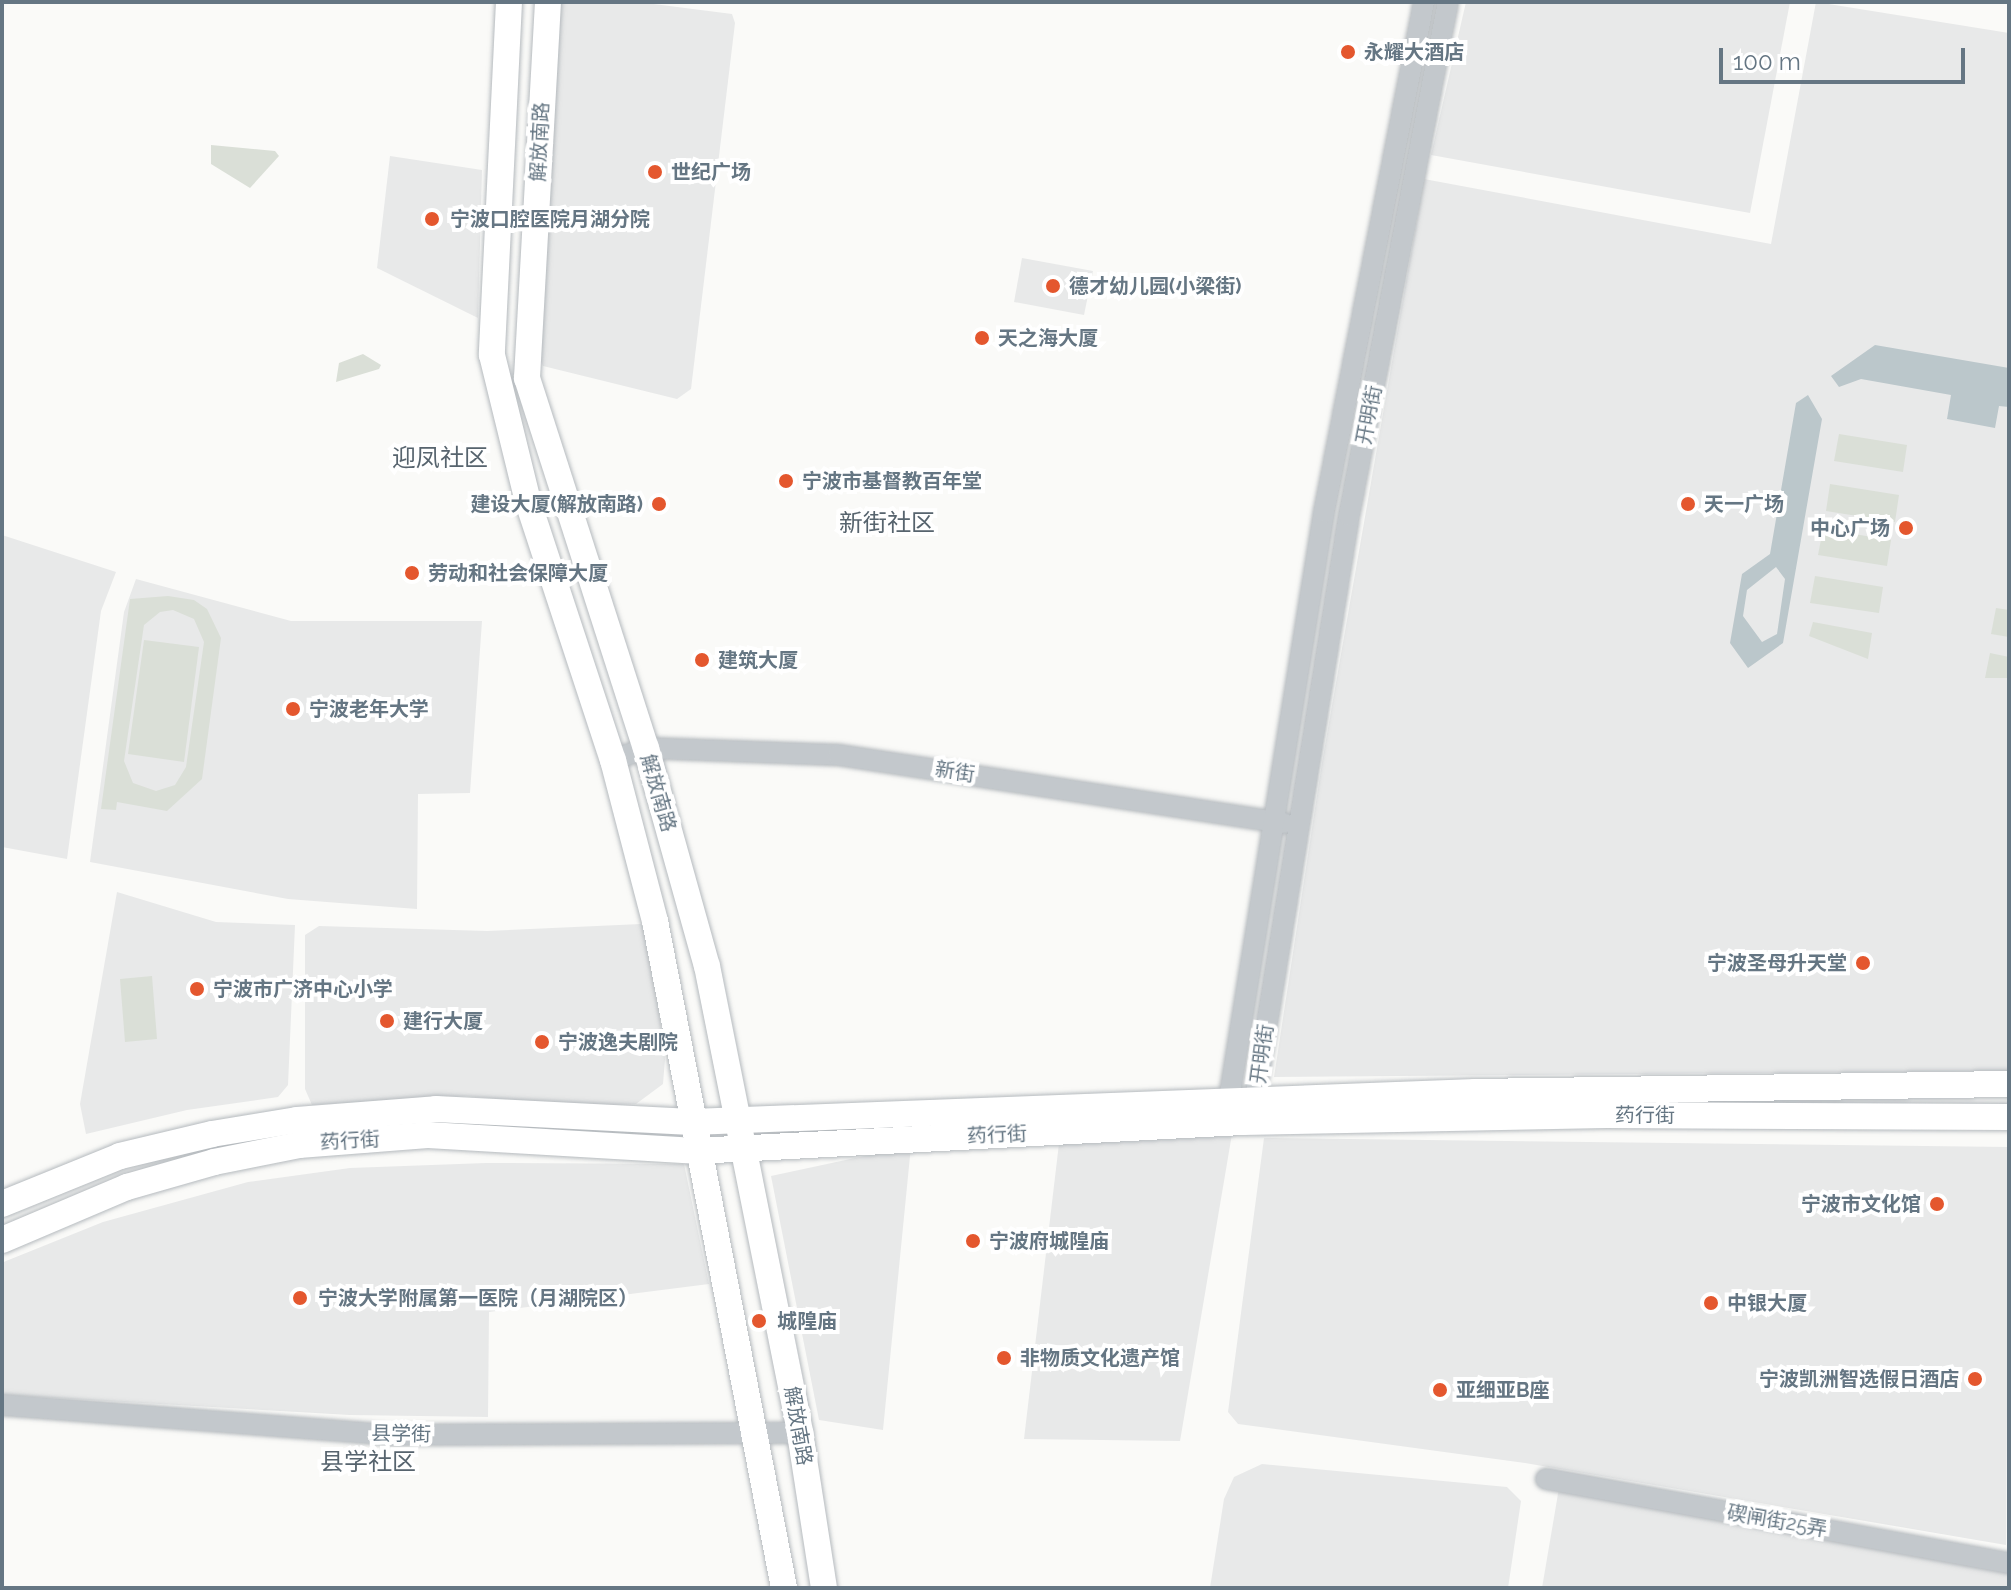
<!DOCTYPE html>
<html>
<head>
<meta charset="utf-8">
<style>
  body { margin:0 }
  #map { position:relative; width:2011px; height:1590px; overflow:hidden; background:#fafaf8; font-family:Raleway,"Noto Sans SC",sans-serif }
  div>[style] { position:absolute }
  .built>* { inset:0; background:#e8e9e9 }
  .green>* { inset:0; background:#dadfd7 }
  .water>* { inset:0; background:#bbc7cb }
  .roads { filter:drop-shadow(0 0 2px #b5babe) drop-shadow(0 0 2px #b5babe) }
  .minor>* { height:20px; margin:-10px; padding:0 10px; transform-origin:10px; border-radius:10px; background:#c3c8cc }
  .major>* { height:26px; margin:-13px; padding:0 13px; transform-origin:13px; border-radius:13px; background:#fff }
  .dots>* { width:22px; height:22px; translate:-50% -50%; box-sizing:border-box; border:4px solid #fff; border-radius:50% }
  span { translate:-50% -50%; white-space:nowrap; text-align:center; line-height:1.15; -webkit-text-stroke:8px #fff; paint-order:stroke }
  .poi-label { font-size:20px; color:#657683; font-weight:700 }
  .left { translate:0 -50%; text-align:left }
  .right { translate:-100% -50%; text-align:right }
  .street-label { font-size:20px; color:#657683 }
  .quarter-label { font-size:24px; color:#57646e }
  .frame { position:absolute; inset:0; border:4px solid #657683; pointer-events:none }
  .scale { position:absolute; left:1719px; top:48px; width:246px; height:36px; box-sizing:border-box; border:4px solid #657683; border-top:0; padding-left:10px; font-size:24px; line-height:28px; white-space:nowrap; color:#657683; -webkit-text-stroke:6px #fff; paint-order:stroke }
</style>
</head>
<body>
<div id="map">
  <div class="built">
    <i style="clip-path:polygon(559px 2px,638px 2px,732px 14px,735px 23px,691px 389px,677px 399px,543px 366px,539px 357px)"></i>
    <i style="clip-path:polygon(1466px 2px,1790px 2px,1750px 213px,1431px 155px)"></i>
    <i style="clip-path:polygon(1816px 2px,2009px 33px,2009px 1071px,1274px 1077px,1322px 763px,1424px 179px,1771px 244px)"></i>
    <i style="clip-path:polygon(390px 156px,482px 170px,478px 318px,377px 268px)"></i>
    <i style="clip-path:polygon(1022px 258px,1093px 271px,1084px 315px,1014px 302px)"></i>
    <i style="clip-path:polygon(2px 535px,116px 572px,101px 611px,67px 859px,2px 847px)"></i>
    <i style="clip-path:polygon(136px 579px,291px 621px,482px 621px,470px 793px,418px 794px,417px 909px,288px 899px,90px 862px,124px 612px)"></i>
    <i style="clip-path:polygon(117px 892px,216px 922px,295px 925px,288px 1085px,278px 1097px,187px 1110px,86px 1134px,80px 1104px)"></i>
    <i style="clip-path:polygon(641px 924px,649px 934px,665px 1059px,663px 1084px,636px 1104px,586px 1106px,466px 1096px,312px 1105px,305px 1089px,305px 935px,319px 926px,487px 931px)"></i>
    <i style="clip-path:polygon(1233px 1128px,1180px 1441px,1024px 1439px,1060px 1135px)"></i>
    <i style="clip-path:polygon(1264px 1138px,2009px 1147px,2006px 1545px,1525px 1463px,1238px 1424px,1228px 1412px)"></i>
    <i style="clip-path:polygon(911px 1146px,883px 1430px,819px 1420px,771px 1176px)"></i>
    <i style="clip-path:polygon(486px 1163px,684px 1164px,709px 1284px,489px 1312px,488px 1417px,350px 1415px,2px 1395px,2px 1263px,6px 1261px,103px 1222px,248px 1182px,350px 1168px)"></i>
    <i style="clip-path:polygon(1262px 1464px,1507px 1487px,1521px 1501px,1508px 1588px,1210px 1588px,1224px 1499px,1234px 1477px)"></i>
    <i style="clip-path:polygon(1559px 1488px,2009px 1572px,2009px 1588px,1542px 1588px)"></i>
  </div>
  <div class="green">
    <i style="clip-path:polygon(211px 145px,275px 151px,279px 156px,250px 188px,211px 164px)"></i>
    <i style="clip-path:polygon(363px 354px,381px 365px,379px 369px,336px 382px,339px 363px)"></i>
    <i style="clip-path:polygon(1839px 434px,1907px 445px,1903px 472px,1834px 461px)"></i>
    <i style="clip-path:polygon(1830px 484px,1899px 495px,1895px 522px,1826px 511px)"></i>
    <i style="clip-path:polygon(1823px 529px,1891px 540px,1887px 566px,1818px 555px)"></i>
    <i style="clip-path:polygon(1815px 576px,1883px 587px,1879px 613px,1810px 603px)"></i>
    <i style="clip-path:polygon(evenodd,168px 596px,194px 600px,207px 609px,221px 638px,202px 779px,167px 811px,117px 802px,116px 810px,101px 809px,130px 599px,168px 596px,173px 610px,194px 619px,204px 642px,186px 767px,175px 785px,156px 791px,133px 783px,124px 761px,144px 625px,160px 612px,173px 610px)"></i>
    <i style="clip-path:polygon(1996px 608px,2009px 610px,2009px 637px,1991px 634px)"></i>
    <i style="clip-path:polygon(1813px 622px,1872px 633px,1868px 659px,1809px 636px)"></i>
    <i style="clip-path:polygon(144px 640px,199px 647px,184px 762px,128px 754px)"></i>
    <i style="clip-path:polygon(1990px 653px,2009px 657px,2009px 678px,1985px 678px)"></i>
    <i style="clip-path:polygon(152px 976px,157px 1039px,125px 1042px,120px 979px)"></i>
  </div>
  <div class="water">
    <i style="clip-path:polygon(1875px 345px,2009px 368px,2009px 407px,1999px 406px,1995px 428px,1947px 419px,1951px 395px,1861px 379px,1839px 387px,1831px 376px)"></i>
    <i style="clip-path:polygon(evenodd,1808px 395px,1822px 419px,1783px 643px,1748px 668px,1730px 643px,1742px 574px,1770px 554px,1796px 403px,1808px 395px,1776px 567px,1785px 579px,1777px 634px,1762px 642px,1743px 616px,1747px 590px,1776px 567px)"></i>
  </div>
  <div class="roads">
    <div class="minor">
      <i style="left:613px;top:760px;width:35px;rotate:-20deg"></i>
      <i style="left:646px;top:748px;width:192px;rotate:2.1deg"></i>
      <i style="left:838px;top:755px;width:451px;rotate:8.7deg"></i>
      <i style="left:1236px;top:1111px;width:14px;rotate:-120deg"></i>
      <i style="left:1229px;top:1099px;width:595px;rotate:-80.81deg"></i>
      <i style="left:1324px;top:512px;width:520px;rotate:-78.91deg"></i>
      <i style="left:1248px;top:1111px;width:15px;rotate:-62deg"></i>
      <i style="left:1255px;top:1098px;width:590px;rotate:-80.83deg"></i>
      <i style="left:1349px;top:516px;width:523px;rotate:-79.1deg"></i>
      <i style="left:2px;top:1405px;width:389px;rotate:4.4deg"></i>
      <i style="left:390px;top:1435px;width:410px;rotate:-0.3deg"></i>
      <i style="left:1546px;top:1479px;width:471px;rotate:10.3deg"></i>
    </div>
    <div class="major">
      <i style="left:509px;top:2px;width:353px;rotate:92.8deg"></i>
      <i style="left:492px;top:355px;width:151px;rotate:76.2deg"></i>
      <i style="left:528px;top:502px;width:272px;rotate:71.8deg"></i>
      <i style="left:613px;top:760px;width:166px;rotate:75.4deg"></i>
      <i style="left:655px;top:921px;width:679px;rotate:79.05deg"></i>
      <i style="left:548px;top:2px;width:377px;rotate:93.2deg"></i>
      <i style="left:527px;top:378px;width:389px;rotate:72.2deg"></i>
      <i style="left:646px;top:748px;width:226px;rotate:74.4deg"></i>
      <i style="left:707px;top:966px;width:476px;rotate:78.7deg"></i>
      <i style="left:800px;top:1433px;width:157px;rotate:81.2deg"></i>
      <i style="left:2px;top:1204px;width:127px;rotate:-22.1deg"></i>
      <i style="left:120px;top:1156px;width:95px;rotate:-13.4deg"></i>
      <i style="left:212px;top:1134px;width:86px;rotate:-9.4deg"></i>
      <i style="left:297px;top:1120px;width:139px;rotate:-4.5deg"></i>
      <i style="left:436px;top:1109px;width:256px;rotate:2.9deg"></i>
      <i style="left:692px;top:1122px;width:784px;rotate:-2.19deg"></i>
      <i style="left:1475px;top:1092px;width:534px;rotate:-0.86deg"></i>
      <i style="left:2px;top:1240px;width:136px;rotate:-23deg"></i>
      <i style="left:127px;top:1187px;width:91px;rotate:-16deg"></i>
      <i style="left:214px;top:1162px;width:87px;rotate:-11.3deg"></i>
      <i style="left:299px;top:1145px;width:129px;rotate:-4.4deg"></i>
      <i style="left:428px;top:1135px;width:268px;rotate:3.4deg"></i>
      <i style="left:696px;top:1151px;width:547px;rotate:-3.04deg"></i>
      <i style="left:1242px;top:1122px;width:364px;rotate:-1.1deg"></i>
      <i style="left:1606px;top:1115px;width:403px;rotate:0.3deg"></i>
    </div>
  </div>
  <div class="dots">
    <i style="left:1348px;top:52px;background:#e4572e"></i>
    <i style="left:655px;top:172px;background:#e4572e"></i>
    <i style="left:432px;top:219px;background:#e4572e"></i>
    <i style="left:1053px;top:286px;background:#e4572e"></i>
    <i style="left:982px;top:338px;background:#e4572e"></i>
    <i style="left:786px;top:481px;background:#e4572e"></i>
    <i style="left:659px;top:504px;background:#e4572e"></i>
    <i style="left:1688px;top:504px;background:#e4572e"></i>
    <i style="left:1906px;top:528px;background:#e4572e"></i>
    <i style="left:412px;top:573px;background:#e4572e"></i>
    <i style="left:702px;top:660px;background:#e4572e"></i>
    <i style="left:293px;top:709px;background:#e4572e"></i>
    <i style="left:1863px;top:963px;background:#e4572e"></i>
    <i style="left:197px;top:989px;background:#e4572e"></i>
    <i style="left:387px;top:1021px;background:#e4572e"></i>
    <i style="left:542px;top:1042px;background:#e4572e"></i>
    <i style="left:1937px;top:1204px;background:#e4572e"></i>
    <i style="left:973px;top:1241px;background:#e4572e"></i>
    <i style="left:300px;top:1298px;background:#e4572e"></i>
    <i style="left:1711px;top:1303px;background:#e4572e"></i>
    <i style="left:759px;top:1321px;background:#e4572e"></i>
    <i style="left:1004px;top:1358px;background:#e4572e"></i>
    <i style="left:1975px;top:1379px;background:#e4572e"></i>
    <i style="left:1440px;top:1390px;background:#e4572e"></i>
  </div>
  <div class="poi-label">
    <span class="left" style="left:1364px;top:52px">永耀大酒店</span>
    <span class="left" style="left:671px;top:172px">世纪广场</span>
    <span class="left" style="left:450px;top:219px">宁波口腔医院月湖分院</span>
    <span class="left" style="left:1069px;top:286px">德才幼儿园(小梁街)</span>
    <span class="left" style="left:998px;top:338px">天之海大厦</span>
    <span class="left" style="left:802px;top:481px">宁波市基督教百年堂</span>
    <span class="right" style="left:643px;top:504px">建设大厦(解放南路)</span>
    <span class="left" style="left:1704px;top:504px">天一广场</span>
    <span class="right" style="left:1890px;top:528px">中心广场</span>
    <span class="left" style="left:428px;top:573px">劳动和社会保障大厦</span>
    <span class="left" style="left:718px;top:660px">建筑大厦</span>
    <span class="left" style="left:309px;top:709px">宁波老年大学</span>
    <span class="right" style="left:1847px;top:963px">宁波圣母升天堂</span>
    <span class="left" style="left:213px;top:989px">宁波市广济中心小学</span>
    <span class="left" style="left:403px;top:1021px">建行大厦</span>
    <span class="left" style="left:558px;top:1042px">宁波逸夫剧院</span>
    <span class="right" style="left:1921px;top:1204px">宁波市文化馆</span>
    <span class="left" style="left:989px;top:1241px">宁波府城隍庙</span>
    <span class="left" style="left:318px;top:1298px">宁波大学附属第一医院（月湖院区）</span>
    <span class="left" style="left:1727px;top:1303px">中银大厦</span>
    <span class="left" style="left:777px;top:1321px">城隍庙</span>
    <span class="left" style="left:1020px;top:1358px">非物质文化遗产馆</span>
    <span class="right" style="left:1959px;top:1379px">宁波凯洲智选假日酒店</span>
    <span class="left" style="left:1456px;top:1390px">亚细亚B座</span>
  </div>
  <div class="street-label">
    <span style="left:540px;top:142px;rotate:-87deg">解放南路</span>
    <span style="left:1369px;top:415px;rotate:-79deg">开明街</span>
    <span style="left:955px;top:772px;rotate:8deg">新街</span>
    <span style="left:658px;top:793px;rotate:74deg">解放南路</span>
    <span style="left:1262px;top:1054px;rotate:-82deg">开明街</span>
    <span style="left:1645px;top:1115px">药行街</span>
    <span style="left:997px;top:1135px;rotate:-3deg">药行街</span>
    <span style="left:350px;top:1141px;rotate:-4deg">药行街</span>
    <span style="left:798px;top:1426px;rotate:80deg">解放南路</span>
    <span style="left:401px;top:1434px;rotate:1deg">县学街</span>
    <span style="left:1777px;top:1521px;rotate:10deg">碶闸街25弄</span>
  </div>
  <div class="quarter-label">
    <span style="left:440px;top:458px">迎凤社区</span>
    <span style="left:887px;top:523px">新街社区</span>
    <span style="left:368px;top:1462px">县学社区</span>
  </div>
  <div class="frame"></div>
  <div class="scale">100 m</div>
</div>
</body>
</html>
